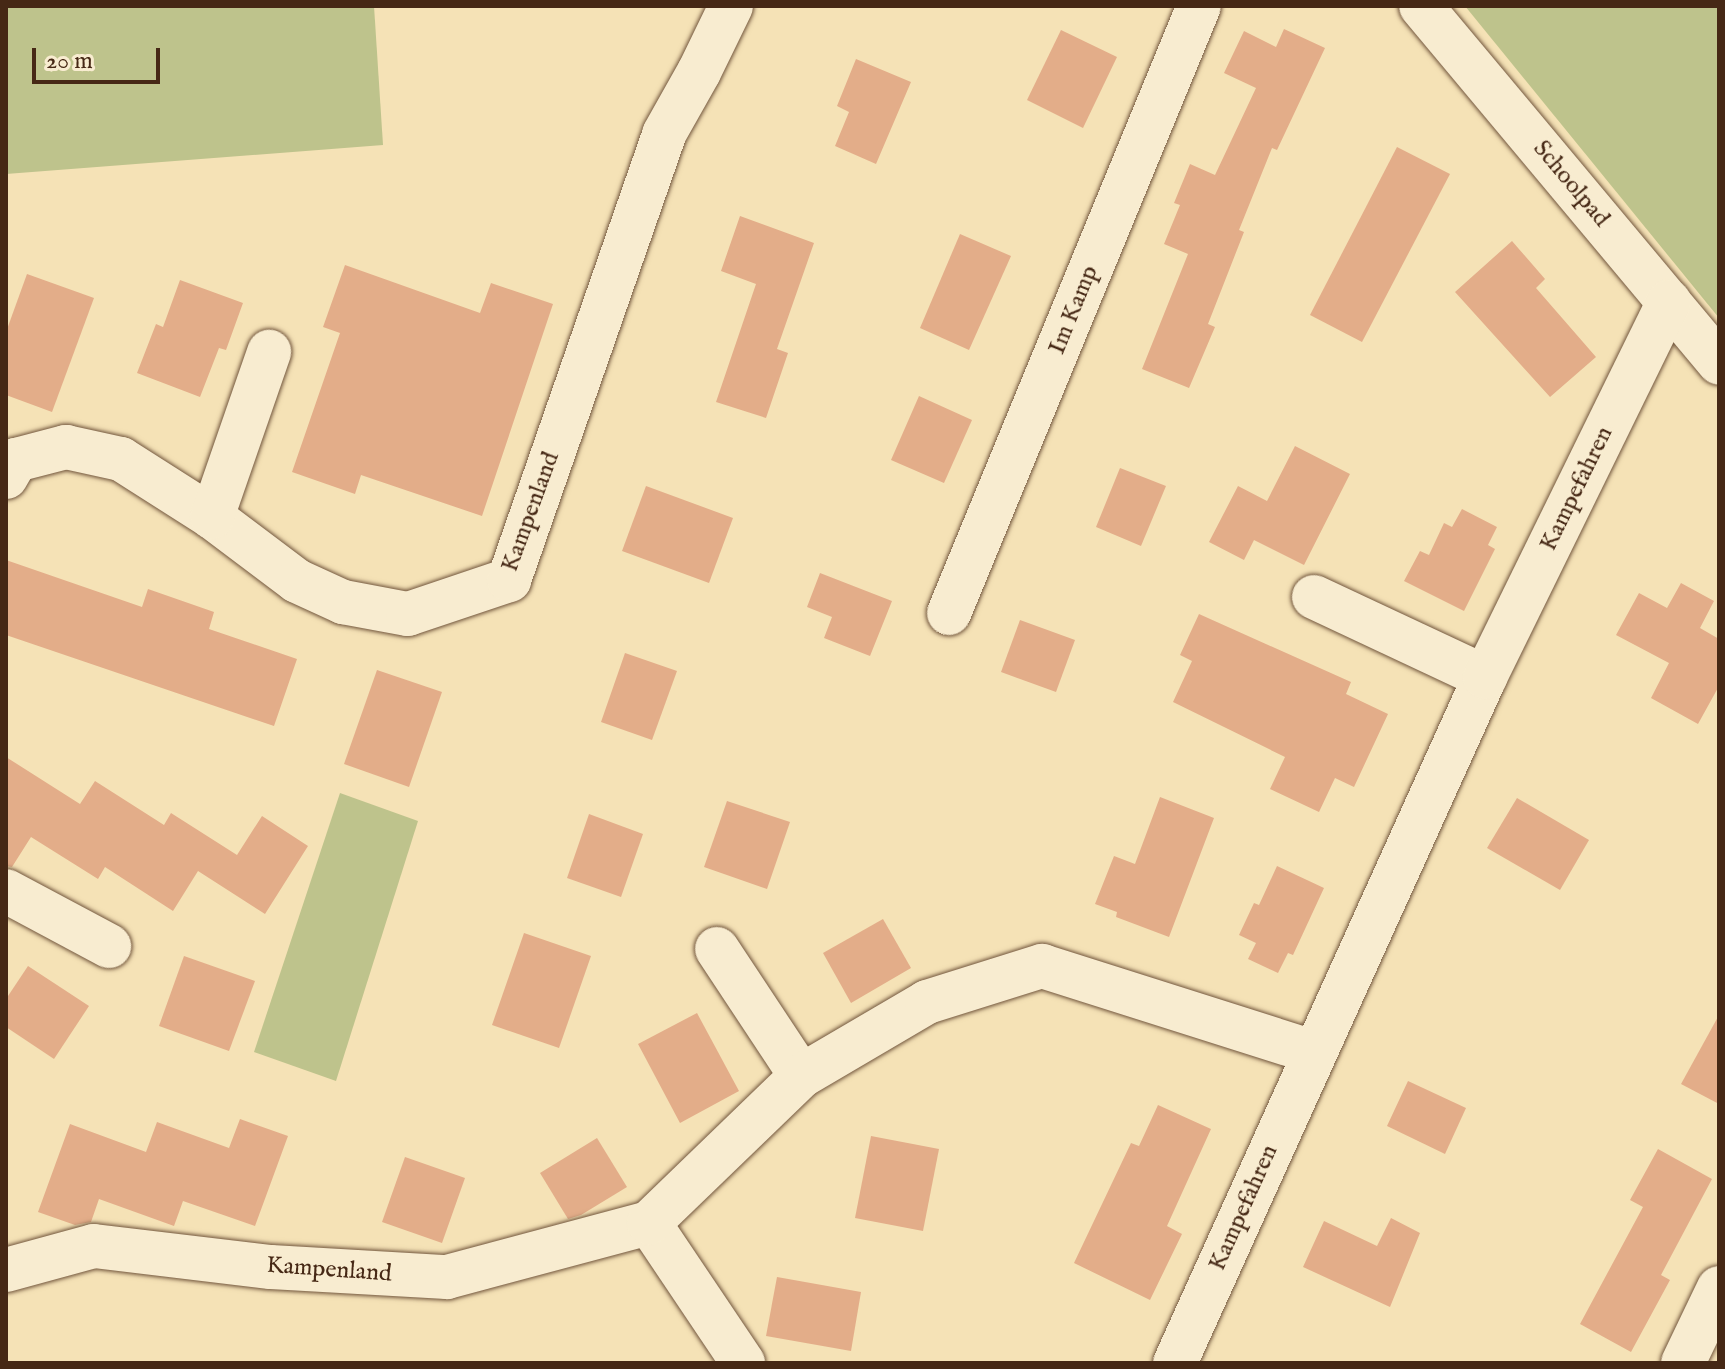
<!DOCTYPE html>
<html>
<head>
<meta charset="utf-8">
<style>
  body { margin:0 }
  #map { position:relative; width:1725px; height:1369px; overflow:hidden; background:#f5e2b6; font-family:"IM FELL English",serif }
  div>[style] { position:absolute }
  .green>* { inset:0; background:#bec38c }
  .building>* { inset:0; background:#e3ad89 }
  .roads { filter:drop-shadow(0 0 2px #72563d) drop-shadow(0 0 2px #72563d) }
  .minor>* { height:44px; margin:-22px; padding:0 22px; transform-origin:22px; border-radius:22px; background:#f8ecd0 }
  span { translate:-50% -50%; white-space:nowrap; text-align:center; line-height:1.15; -webkit-text-stroke:6px #f8ecd0; paint-order:stroke }
  .street-label { font-size:24px; color:#462815 }
  .frame { position:absolute; inset:0; border:8px solid #462815; pointer-events:none }
  .scale { position:absolute; left:32px; top:48px; width:128px; height:36px; box-sizing:border-box; border:4px solid #462815; border-top:0; padding-left:10px; font-size:24px; line-height:28px; white-space:nowrap; color:#462815; -webkit-text-stroke:6px #f8ecd0; paint-order:stroke }
</style>
</head>
<body>
<div id="map">
  <div class="green">
    <i style="clip-path:polygon(6px 6px,374px 6px,383px 145px,6px 174px)"></i>
    <i style="clip-path:polygon(1465px 6px,1719px 6px,1719px 318px)"></i>
    <i style="clip-path:polygon(340px 793px,418px 821px,336px 1081px,254px 1052px)"></i>
  </div>
  <div class="building">
    <i style="clip-path:polygon(1284px 29px,1325px 48px,1277px 150px,1272px 148px,1239px 230px,1244px 232px,1208px 324px,1215px 327px,1189px 388px,1142px 369px,1188px 254px,1164px 244px,1180px 205px,1174px 203px,1190px 164px,1215px 175px,1256px 88px,1224px 73px,1244px 31px,1276px 47px)"></i>
    <i style="clip-path:polygon(1061px 30px,1117px 57px,1083px 128px,1027px 100px)"></i>
    <i style="clip-path:polygon(856px 59px,911px 82px,876px 164px,835px 146px,849px 112px,837px 106px)"></i>
    <i style="clip-path:polygon(1397px 147px,1450px 174px,1362px 342px,1310px 315px)"></i>
    <i style="clip-path:polygon(740px 216px,814px 243px,777px 349px,788px 353px,766px 418px,716px 402px,756px 284px,721px 271px)"></i>
    <i style="clip-path:polygon(960px 234px,1011px 256px,969px 350px,920px 328px)"></i>
    <i style="clip-path:polygon(1512px 241px,1545px 279px,1536px 288px,1596px 357px,1550px 397px,1455px 292px)"></i>
    <i style="clip-path:polygon(345px 265px,480px 313px,491px 283px,553px 304px,482px 516px,361px 475px,355px 494px,292px 472px,340px 333px,323px 327px)"></i>
    <i style="clip-path:polygon(27px 274px,94px 298px,52px 412px,6px 395px,6px 332px)"></i>
    <i style="clip-path:polygon(180px 280px,243px 303px,226px 350px,219px 348px,200px 397px,137px 373px,156px 324px,163px 327px)"></i>
    <i style="clip-path:polygon(919px 396px,972px 420px,944px 483px,891px 460px)"></i>
    <i style="clip-path:polygon(1295px 446px,1350px 474px,1304px 565px,1254px 540px,1244px 560px,1209px 542px,1238px 486px,1267px 501px)"></i>
    <i style="clip-path:polygon(1120px 468px,1166px 486px,1141px 546px,1096px 527px)"></i>
    <i style="clip-path:polygon(646px 486px,733px 518px,709px 583px,622px 551px)"></i>
    <i style="clip-path:polygon(1462px 509px,1497px 527px,1488px 545px,1495px 549px,1464px 611px,1404px 581px,1420px 551px,1429px 555px,1444px 523px,1452px 527px)"></i>
    <i style="clip-path:polygon(6px 560px,142px 607px,148px 589px,214px 612px,209px 629px,297px 659px,274px 726px,6px 635px)"></i>
    <i style="clip-path:polygon(820px 573px,892px 601px,870px 656px,824px 638px,832px 617px,807px 607px)"></i>
    <i style="clip-path:polygon(1681px 583px,1714px 601px,1700px 628px,1719px 639px,1719px 686px,1698px 724px,1651px 698px,1669px 663px,1616px 635px,1639px 593px,1667px 608px)"></i>
    <i style="clip-path:polygon(1199px 614px,1351px 682px,1346px 694px,1388px 714px,1354px 787px,1335px 778px,1319px 812px,1270px 789px,1285px 757px,1173px 702px,1192px 661px,1180px 655px)"></i>
    <i style="clip-path:polygon(1020px 620px,1075px 640px,1056px 692px,1001px 672px)"></i>
    <i style="clip-path:polygon(625px 653px,677px 671px,652px 740px,601px 722px)"></i>
    <i style="clip-path:polygon(377px 670px,442px 692px,409px 787px,344px 764px)"></i>
    <i style="clip-path:polygon(6px 757px,80px 804px,95px 781px,164px 825px,171px 813px,237px 855px,262px 816px,308px 846px,265px 914px,198px 871px,173px 911px,105px 867px,98px 879px,31px 837px,12px 867px,6px 866px)"></i>
    <i style="clip-path:polygon(1160px 797px,1214px 818px,1169px 937px,1116px 917px,1117px 912px,1095px 904px,1114px 856px,1135px 864px)"></i>
    <i style="clip-path:polygon(1517px 798px,1589px 840px,1560px 890px,1487px 848px)"></i>
    <i style="clip-path:polygon(727px 801px,790px 822px,767px 889px,704px 867px)"></i>
    <i style="clip-path:polygon(589px 814px,643px 834px,621px 897px,567px 878px)"></i>
    <i style="clip-path:polygon(1277px 866px,1324px 888px,1293px 955px,1288px 953px,1278px 973px,1248px 959px,1256px 943px,1239px 935px,1254px 903px,1259px 905px)"></i>
    <i style="clip-path:polygon(883px 919px,911px 968px,851px 1003px,823px 953px)"></i>
    <i style="clip-path:polygon(524px 933px,591px 956px,559px 1048px,492px 1025px)"></i>
    <i style="clip-path:polygon(184px 956px,255px 981px,229px 1051px,159px 1026px)"></i>
    <i style="clip-path:polygon(28px 966px,89px 1006px,54px 1059px,6px 1027px,6px 999px)"></i>
    <i style="clip-path:polygon(697px 1013px,739px 1091px,680px 1123px,638px 1044px)"></i>
    <i style="clip-path:polygon(1719px 1015px,1719px 1104px,1681px 1084px)"></i>
    <i style="clip-path:polygon(1408px 1081px,1466px 1108px,1445px 1154px,1387px 1126px)"></i>
    <i style="clip-path:polygon(1158px 1105px,1211px 1129px,1167px 1226px,1182px 1234px,1150px 1300px,1074px 1263px,1131px 1143px,1139px 1146px)"></i>
    <i style="clip-path:polygon(240px 1119px,288px 1136px,255px 1226px,183px 1201px,174px 1226px,99px 1199px,91px 1222px,75px 1225px,38px 1212px,70px 1124px,146px 1152px,157px 1122px,229px 1148px)"></i>
    <i style="clip-path:polygon(871px 1136px,939px 1149px,923px 1231px,855px 1218px)"></i>
    <i style="clip-path:polygon(597px 1138px,627px 1187px,581px 1215px,568px 1219px,540px 1173px)"></i>
    <i style="clip-path:polygon(1658px 1149px,1712px 1179px,1661px 1275px,1670px 1280px,1631px 1352px,1580px 1324px,1643px 1207px,1630px 1200px)"></i>
    <i style="clip-path:polygon(405px 1157px,465px 1178px,442px 1243px,382px 1222px)"></i>
    <i style="clip-path:polygon(1391px 1218px,1420px 1233px,1390px 1307px,1303px 1267px,1324px 1221px,1377px 1246px)"></i>
    <i style="clip-path:polygon(777px 1277px,861px 1292px,851px 1351px,766px 1336px)"></i>
  </div>
  <div class="roads">
    <div class="minor">
      <i style="left:1421px;top:6px;width:465px;rotate:50.1deg"></i>
      <i style="left:6px;top:477px;width:20px;rotate:-60deg"></i>
      <i style="left:16px;top:460px;width:52px;rotate:-14.6deg"></i>
      <i style="left:66px;top:447px;width:56px;rotate:12.3deg"></i>
      <i style="left:121px;top:459px;width:108px;rotate:32.5deg"></i>
      <i style="left:212px;top:517px;width:106px;rotate:37deg"></i>
      <i style="left:297px;top:581px;width:51px;rotate:24.5deg"></i>
      <i style="left:343px;top:602px;width:66px;rotate:10.5deg"></i>
      <i style="left:408px;top:614px;width:107px;rotate:-18.6deg"></i>
      <i style="left:509px;top:580px;width:472px;rotate:-70.8deg"></i>
      <i style="left:664px;top:134px;width:71px;rotate:-60.6deg"></i>
      <i style="left:699px;top:72px;width:73px;rotate:-64.1deg"></i>
      <i style="left:212px;top:517px;width:175px;rotate:-70.9deg"></i>
      <i style="left:1314px;top:597px;width:189px;rotate:25.1deg"></i>
      <i style="left:949px;top:613px;width:656px;rotate:-67.62deg"></i>
      <i style="left:6px;top:891px;width:117px;rotate:28.1deg"></i>
      <i style="left:717px;top:949px;width:152px;rotate:56.5deg"></i>
      <i style="left:649px;top:1223px;width:169px;rotate:56.1deg"></i>
      <i style="left:6px;top:1270px;width:91px;rotate:-15.3deg"></i>
      <i style="left:94px;top:1246px;width:178px;rotate:6.8deg"></i>
      <i style="left:271px;top:1267px;width:176px;rotate:3.3deg"></i>
      <i style="left:447px;top:1277px;width:209px;rotate:-15deg"></i>
      <i style="left:649px;top:1223px;width:211px;rotate:-44deg"></i>
      <i style="left:801px;top:1076px;width:146px;rotate:-30.4deg"></i>
      <i style="left:927px;top:1002px;width:121px;rotate:-17.4deg"></i>
      <i style="left:1042px;top:966px;width:284px;rotate:17.6deg"></i>
      <i style="left:1175px;top:1363px;width:753px;rotate:-65.68deg"></i>
      <i style="left:1485px;top:677px;width:418px;rotate:-63.9deg"></i>
      <i style="left:1683px;top:1363px;width:83px;rotate:-64.4deg"></i>
    </div>
  </div>
  <div class="street-label">
    <span style="left:1571px;top:184px;rotate:50deg">Schoolpad</span>
    <span style="left:1074px;top:310px;rotate:-68deg">Im Kamp</span>
    <span style="left:1577px;top:489px;rotate:-64deg">Kampefahren</span>
    <span style="left:531px;top:512px;rotate:-70deg">Kampenland</span>
    <span style="left:1244px;top:1208px;rotate:-66deg">Kampefahren</span>
    <span style="left:329px;top:1270px;rotate:4deg">Kampenland</span>
  </div>
  <div class="frame"></div>
  <div class="scale">20 m</div>
</div>
</body>
</html>
